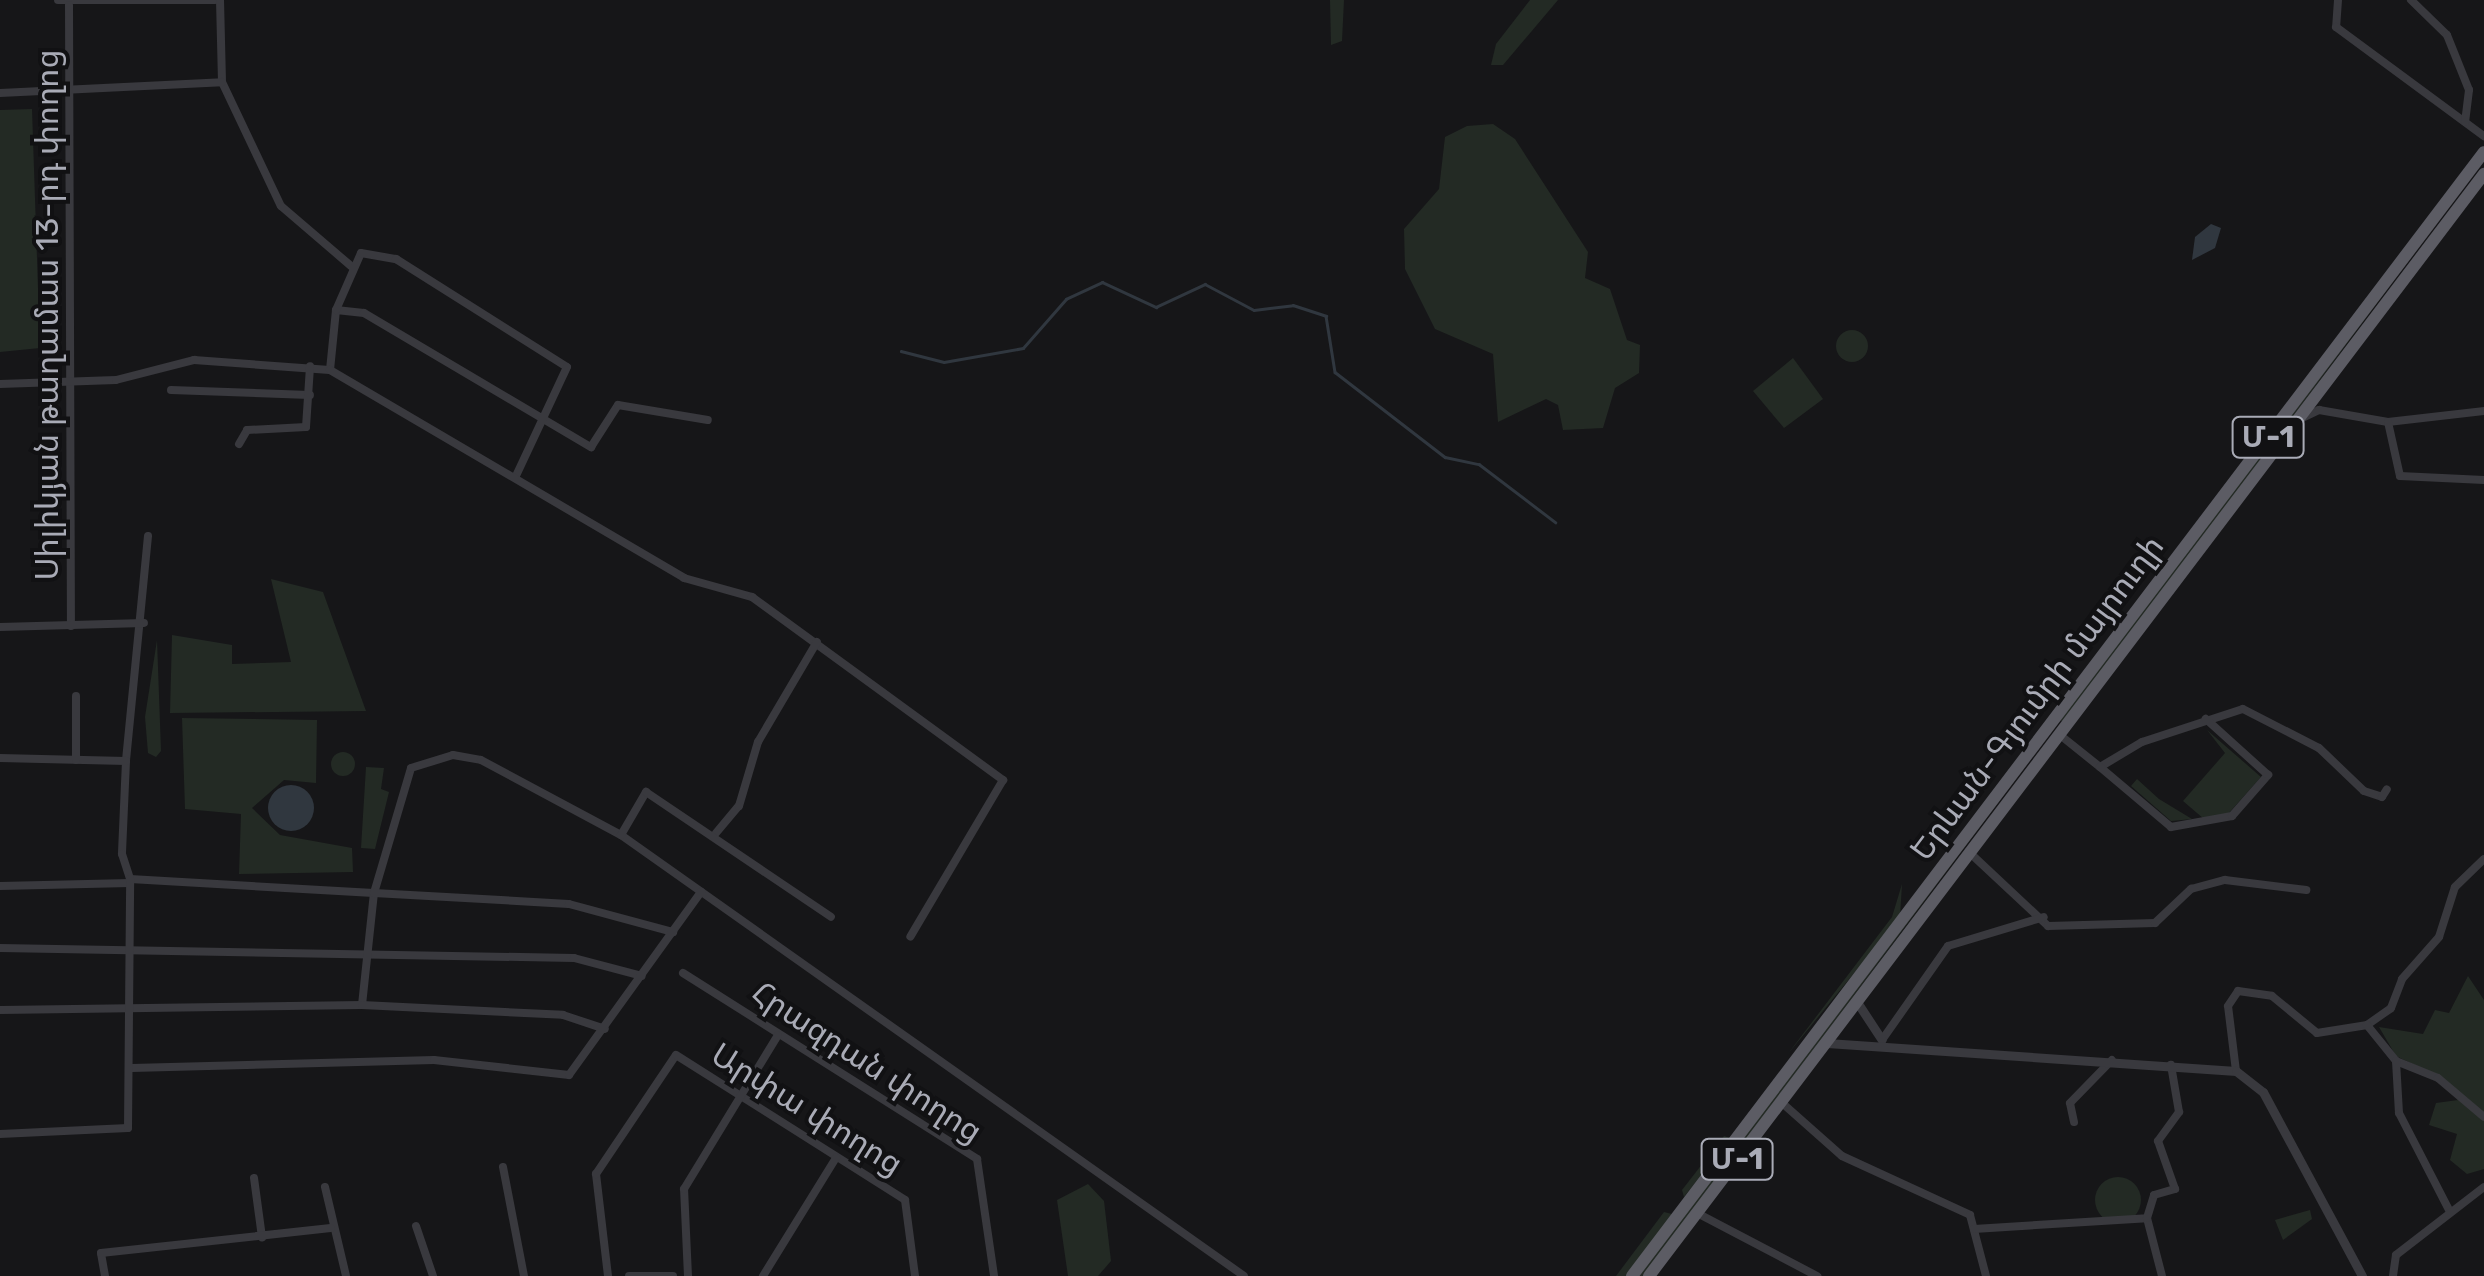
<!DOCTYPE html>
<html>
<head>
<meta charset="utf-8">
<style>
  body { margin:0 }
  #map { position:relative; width:2484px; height:1276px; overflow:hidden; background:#161618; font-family:Rubik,"Noto Sans Armenian",sans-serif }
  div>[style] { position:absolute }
  .green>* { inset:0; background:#232a24 }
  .round { border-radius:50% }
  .water>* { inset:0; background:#30373f }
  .stream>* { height:2.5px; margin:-1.25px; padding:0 1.25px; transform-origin:1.25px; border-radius:1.25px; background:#30373f }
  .minor>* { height:8px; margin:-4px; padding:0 4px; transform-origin:4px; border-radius:4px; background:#39393e }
  .tertiary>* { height:9px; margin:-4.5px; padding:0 4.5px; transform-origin:4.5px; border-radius:4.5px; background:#39393e }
  .trunk>* { height:12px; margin:-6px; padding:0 6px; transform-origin:6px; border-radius:6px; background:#5c5c64 }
  span { translate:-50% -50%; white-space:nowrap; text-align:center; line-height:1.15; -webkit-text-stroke:8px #111113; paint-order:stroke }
  .shield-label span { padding:2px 8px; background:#111113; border:2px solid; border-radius:8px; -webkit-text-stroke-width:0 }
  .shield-label { font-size:30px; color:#a9abb6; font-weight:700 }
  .street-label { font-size:32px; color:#a9abb6 }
</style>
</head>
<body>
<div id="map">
  <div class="green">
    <i style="clip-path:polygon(1330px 0,1344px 0,1342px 41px,1331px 45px)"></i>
    <i style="clip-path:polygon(1530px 0,1558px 0,1503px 65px,1491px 65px,1496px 44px)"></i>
    <i style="clip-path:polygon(32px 109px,40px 348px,0 352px,0 110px)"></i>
    <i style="clip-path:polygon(1467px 126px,1493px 124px,1515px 139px,1588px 252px,1585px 278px,1610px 289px,1627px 340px,1640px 345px,1639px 373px,1615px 388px,1603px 428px,1563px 430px,1558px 405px,1546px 399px,1498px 422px,1493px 354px,1435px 329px,1405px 269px,1404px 229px,1439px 189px,1445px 137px)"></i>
    <i style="clip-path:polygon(2484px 159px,2065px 723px,2060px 720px)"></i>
    <i class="round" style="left:1836px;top:330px;width:32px;height:32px"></i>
    <i style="clip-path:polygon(1793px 358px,1823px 399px,1784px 428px,1753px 391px)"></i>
    <i style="clip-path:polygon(271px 579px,323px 592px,366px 711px,170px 713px,172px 635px,232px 645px,232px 664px,291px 662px)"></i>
    <i style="clip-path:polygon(157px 640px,161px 751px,156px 757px,148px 753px,145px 717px)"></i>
    <i style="clip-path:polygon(182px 718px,317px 720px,316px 783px,284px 780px,252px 808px,280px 835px,352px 848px,353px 872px,239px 874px,241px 814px,185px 809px)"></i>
    <i style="clip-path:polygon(2207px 730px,2261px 777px,2227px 815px,2204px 819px,2183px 801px,2225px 753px)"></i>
    <i style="clip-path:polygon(2047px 737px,1644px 1276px,1637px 1276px)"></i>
    <i class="round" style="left:331px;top:752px;width:24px;height:24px"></i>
    <i style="clip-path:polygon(366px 767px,384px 768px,381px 789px,389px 792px,375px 849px,361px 848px)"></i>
    <i style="clip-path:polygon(2137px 779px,2159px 799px,2192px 819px,2171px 821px,2131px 786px)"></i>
    <i style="clip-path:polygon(1902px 884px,1900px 917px,1787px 1055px,1892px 917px)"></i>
    <i style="clip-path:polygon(2468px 976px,2484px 1000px,2484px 1169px,2467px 1174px,2450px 1160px,2457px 1134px,2429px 1125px,2436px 1103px,2458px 1100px,2436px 1075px,2396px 1056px,2379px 1027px,2423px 1034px,2435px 1010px,2449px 1013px)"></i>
    <i style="clip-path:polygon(1724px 1136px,1730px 1138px,1684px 1197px,1682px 1190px)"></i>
    <i class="round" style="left:2095px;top:1177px;width:46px;height:46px"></i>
    <i style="clip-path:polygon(1088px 1184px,1104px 1201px,1111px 1261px,1098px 1276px,1068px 1276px,1057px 1200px)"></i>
    <i style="clip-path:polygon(2310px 1210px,2312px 1219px,2283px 1240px,2275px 1220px)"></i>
    <i style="clip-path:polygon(1664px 1212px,1672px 1214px,1629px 1276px,1616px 1276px)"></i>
  </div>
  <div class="water">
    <i style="clip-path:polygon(2211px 224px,2221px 228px,2215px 248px,2192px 260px,2195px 237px)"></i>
    <i class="round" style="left:268px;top:785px;width:46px;height:46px"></i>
  </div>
  <div class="stream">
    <i style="left:901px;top:351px;width:44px;rotate:14.3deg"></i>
    <i style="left:944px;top:362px;width:80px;rotate:-10deg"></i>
    <i style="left:1023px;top:348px;width:65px;rotate:-48.7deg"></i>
    <i style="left:1066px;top:299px;width:40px;rotate:-25deg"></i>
    <i style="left:1102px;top:282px;width:60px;rotate:24.8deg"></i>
    <i style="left:1156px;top:307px;width:54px;rotate:-25.1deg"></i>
    <i style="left:1205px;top:284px;width:55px;rotate:28deg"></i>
    <i style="left:1254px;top:310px;width:39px;rotate:-7deg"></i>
    <i style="left:1293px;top:305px;width:35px;rotate:18deg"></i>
    <i style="left:1326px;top:316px;width:57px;rotate:80.9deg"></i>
    <i style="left:1335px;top:372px;width:139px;rotate:37.7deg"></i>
    <i style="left:1445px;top:457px;width:35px;rotate:12deg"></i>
    <i style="left:1479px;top:464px;width:96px;rotate:37.3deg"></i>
  </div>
  <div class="minor">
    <i style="left:58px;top:0;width:157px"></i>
    <i style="left:220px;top:0;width:82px;rotate:88.6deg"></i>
    <i style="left:222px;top:82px;width:137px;rotate:64.6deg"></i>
    <i style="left:281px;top:206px;width:92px;rotate:40.6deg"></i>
    <i style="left:2338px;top:0;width:27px;rotate:94deg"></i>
    <i style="left:2336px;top:27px;width:184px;rotate:36.4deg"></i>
    <i style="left:2411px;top:0;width:50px;rotate:44.2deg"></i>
    <i style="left:2447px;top:35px;width:59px;rotate:68.2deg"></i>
    <i style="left:2469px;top:90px;width:32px;rotate:97deg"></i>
    <i style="left:69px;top:5px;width:621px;rotate:89.82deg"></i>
    <i style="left:0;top:93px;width:222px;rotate:-2.8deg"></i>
    <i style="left:336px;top:310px;width:28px;rotate:6deg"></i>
    <i style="left:364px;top:313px;width:264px;rotate:30.6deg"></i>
    <i style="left:591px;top:447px;width:50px;rotate:-57.3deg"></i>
    <i style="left:618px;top:405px;width:91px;rotate:9.5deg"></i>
    <i style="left:330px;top:370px;width:60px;rotate:-84.3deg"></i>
    <i style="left:336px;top:310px;width:62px;rotate:-66.3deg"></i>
    <i style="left:361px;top:253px;width:36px;rotate:10deg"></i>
    <i style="left:396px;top:259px;width:202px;rotate:32.3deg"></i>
    <i style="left:567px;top:367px;width:120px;rotate:115.1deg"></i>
    <i style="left:0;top:384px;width:116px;rotate:-2deg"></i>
    <i style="left:116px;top:380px;width:81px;rotate:-14.4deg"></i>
    <i style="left:194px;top:360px;width:136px;rotate:4.2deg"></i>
    <i style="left:330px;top:370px;width:411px;rotate:30.4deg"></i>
    <i style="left:684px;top:578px;width:71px;rotate:15.6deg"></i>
    <i style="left:752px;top:597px;width:311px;rotate:36.1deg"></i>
    <i style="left:1003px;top:780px;width:182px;rotate:120.6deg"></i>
    <i style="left:171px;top:390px;width:139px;rotate:2.1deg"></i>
    <i style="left:2302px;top:418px;width:19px;rotate:-25deg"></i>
    <i style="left:2319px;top:410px;width:70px;rotate:9.9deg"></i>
    <i style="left:2388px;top:422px;width:97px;rotate:-6.5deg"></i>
    <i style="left:2388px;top:422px;width:55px;rotate:77.5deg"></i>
    <i style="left:2400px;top:476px;width:84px;rotate:2.7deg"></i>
    <i style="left:239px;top:444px;width:16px;rotate:-60deg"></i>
    <i style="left:247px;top:430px;width:59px;rotate:-2.9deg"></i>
    <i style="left:306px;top:427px;width:61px;rotate:-86.2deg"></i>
    <i style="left:148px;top:536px;width:226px;rotate:95.6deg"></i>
    <i style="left:126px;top:761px;width:93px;rotate:92.5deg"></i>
    <i style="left:122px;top:854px;width:26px;rotate:72deg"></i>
    <i style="left:130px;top:879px;width:244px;rotate:3.3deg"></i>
    <i style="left:374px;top:893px;width:130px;rotate:-73.5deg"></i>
    <i style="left:411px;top:768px;width:44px;rotate:-17.2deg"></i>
    <i style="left:453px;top:755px;width:28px;rotate:10deg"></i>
    <i style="left:481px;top:760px;width:159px;rotate:28.2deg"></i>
    <i style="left:621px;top:835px;width:763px;rotate:35.29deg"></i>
    <i style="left:0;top:627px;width:144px;rotate:-1.6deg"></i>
    <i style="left:2060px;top:735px;width:51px;rotate:38.7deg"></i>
    <i style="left:2100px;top:767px;width:49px;rotate:-30.8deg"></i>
    <i style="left:2142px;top:742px;width:106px;rotate:-18.1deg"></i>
    <i style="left:2243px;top:709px;width:85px;rotate:27.2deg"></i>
    <i style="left:2319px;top:748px;width:62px;rotate:43.7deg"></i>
    <i style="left:2364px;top:791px;width:19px;rotate:18deg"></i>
    <i style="left:2382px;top:797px;width:9px;rotate:-58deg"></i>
    <i style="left:0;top:758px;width:126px;rotate:1.4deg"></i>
    <i style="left:76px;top:760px;width:64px;rotate:-90deg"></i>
    <i style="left:2100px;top:767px;width:93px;rotate:40.2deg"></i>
    <i style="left:2171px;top:827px;width:62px;rotate:-10.2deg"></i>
    <i style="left:2232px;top:816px;width:55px;rotate:-48.7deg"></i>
    <i style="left:2268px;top:775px;width:84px;rotate:-137.9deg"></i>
    <i style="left:716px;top:833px;width:35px;rotate:-50deg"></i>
    <i style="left:739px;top:806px;width:67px;rotate:-73.5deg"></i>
    <i style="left:758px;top:742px;width:116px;rotate:-59.5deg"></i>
    <i style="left:621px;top:835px;width:50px;rotate:-59.8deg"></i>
    <i style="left:646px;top:792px;width:223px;rotate:34deg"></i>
    <i style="left:1970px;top:853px;width:107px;rotate:43.1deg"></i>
    <i style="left:2048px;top:926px;width:107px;rotate:-1.6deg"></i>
    <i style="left:2155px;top:923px;width:50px;rotate:-43.4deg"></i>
    <i style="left:2191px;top:889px;width:35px;rotate:-15deg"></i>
    <i style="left:2225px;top:880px;width:82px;rotate:7deg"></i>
    <i style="left:0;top:886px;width:130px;rotate:-1.3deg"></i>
    <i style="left:0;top:948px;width:574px;rotate:1deg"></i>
    <i style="left:574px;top:958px;width:70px;rotate:14.8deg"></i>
    <i style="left:683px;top:973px;width:348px;rotate:32.3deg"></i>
    <i style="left:977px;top:1159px;width:118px;rotate:81.7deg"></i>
    <i style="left:362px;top:1005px;width:113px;rotate:-83.9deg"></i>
    <i style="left:374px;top:893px;width:195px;rotate:3.2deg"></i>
    <i style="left:569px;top:904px;width:108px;rotate:15.1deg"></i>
    <i style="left:0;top:1010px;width:362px;rotate:-0.8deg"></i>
    <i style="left:362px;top:1005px;width:201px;rotate:2.8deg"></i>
    <i style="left:563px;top:1015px;width:44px;rotate:18.4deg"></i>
    <i style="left:2367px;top:1025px;width:29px;rotate:-35deg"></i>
    <i style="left:2391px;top:1008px;width:31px;rotate:-69deg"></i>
    <i style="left:2402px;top:979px;width:56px;rotate:-48.6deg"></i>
    <i style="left:2439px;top:937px;width:52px;rotate:-72.3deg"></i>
    <i style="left:2455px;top:887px;width:40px;rotate:-44deg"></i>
    <i style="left:1882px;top:1040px;width:115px;rotate:-54.9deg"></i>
    <i style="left:1948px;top:946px;width:100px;rotate:-16.8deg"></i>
    <i style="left:2396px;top:1061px;width:45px;rotate:22deg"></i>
    <i style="left:2438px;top:1078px;width:60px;rotate:40.3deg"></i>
    <i style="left:132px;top:1068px;width:302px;rotate:-1.5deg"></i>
    <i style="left:434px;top:1060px;width:136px;rotate:6.3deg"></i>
    <i style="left:569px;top:1075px;width:226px;rotate:-54.2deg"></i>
    <i style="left:2236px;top:1071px;width:65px;rotate:-97deg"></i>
    <i style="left:2228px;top:1006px;width:18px;rotate:-56deg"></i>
    <i style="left:2238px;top:991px;width:34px;rotate:8deg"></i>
    <i style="left:2272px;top:996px;width:58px;rotate:39.4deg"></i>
    <i style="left:2317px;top:1033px;width:51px;rotate:-9.1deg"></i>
    <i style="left:2367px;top:1025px;width:46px;rotate:51.1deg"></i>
    <i style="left:2396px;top:1061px;width:52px;rotate:86.7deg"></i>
    <i style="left:2399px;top:1113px;width:109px;rotate:62.7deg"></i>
    <i style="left:1781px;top:1102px;width:81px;rotate:41.5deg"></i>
    <i style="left:1842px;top:1156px;width:141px;rotate:24.7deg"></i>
    <i style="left:1970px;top:1215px;width:63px;rotate:75.3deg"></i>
    <i style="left:2074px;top:1122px;width:19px;rotate:-102deg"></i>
    <i style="left:2070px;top:1103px;width:60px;rotate:-45.7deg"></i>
    <i style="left:0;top:1134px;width:128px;rotate:-2.7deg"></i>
    <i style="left:128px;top:1128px;width:249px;rotate:-89.5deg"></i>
    <i style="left:503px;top:1167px;width:111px;rotate:79.1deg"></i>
    <i style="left:254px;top:1178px;width:60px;rotate:82.3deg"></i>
    <i style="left:325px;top:1187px;width:91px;rotate:76.7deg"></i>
    <i style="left:1697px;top:1213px;width:136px;rotate:27.7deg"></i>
    <i style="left:416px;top:1226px;width:53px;rotate:71.2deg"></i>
    <i style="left:1974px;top:1229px;width:173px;rotate:-3.6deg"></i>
    <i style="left:105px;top:1276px;width:23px;rotate:-100deg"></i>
    <i style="left:101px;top:1253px;width:231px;rotate:-6.2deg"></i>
    <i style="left:608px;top:1276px;width:103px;rotate:-96.7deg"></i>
    <i style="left:596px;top:1174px;width:143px;rotate:-56.1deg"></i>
    <i style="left:676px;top:1055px;width:271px;rotate:32.3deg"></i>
    <i style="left:905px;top:1200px;width:77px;rotate:82.5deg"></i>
    <i style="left:629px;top:1276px;width:44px"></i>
    <i style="left:688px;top:1276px;width:87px;rotate:-92.6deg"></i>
    <i style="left:684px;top:1189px;width:180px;rotate:-58.6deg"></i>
    <i style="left:763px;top:1276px;width:139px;rotate:-58.3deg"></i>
    <i style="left:2162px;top:1276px;width:60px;rotate:-104.5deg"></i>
    <i style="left:2147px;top:1218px;width:24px;rotate:-73deg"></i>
    <i style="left:2154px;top:1195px;width:22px;rotate:-16deg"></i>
    <i style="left:2175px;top:1189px;width:51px;rotate:-109.5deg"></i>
    <i style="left:2158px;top:1141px;width:36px;rotate:-54deg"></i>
    <i style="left:2179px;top:1112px;width:48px;rotate:-99.7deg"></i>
    <i style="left:2393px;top:1276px;width:21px;rotate:-82deg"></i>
    <i style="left:2396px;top:1255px;width:111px;rotate:-37.7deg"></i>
  </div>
  <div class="tertiary">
    <i style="left:1857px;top:1002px;width:45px;rotate:56.7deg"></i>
    <i style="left:1827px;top:1043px;width:410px;rotate:3.9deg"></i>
    <i style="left:2236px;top:1071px;width:34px;rotate:38deg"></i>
    <i style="left:2263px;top:1092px;width:209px;rotate:61.7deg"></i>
  </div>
  <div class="trunk">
    <i style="left:1632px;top:1276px;width:1410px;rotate:-52.84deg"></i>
    <i style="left:1649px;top:1276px;width:1383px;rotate:-52.85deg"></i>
  </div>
  <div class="shield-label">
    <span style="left:2268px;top:437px">Մ-1</span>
    <span style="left:1737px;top:1159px">Մ-1</span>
  </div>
  <div class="street-label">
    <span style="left:47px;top:315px;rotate:-90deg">Սիլիկյան թաղամաս 13-րդ փողոց</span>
    <span style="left:2037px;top:698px;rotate:-53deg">Երևան-Գյումրի մայրուղի</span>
    <span style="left:867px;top:1062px;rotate:33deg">Հրազդան փողոց</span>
    <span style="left:807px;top:1109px;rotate:32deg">Արփա փողոց</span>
  </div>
</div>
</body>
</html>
